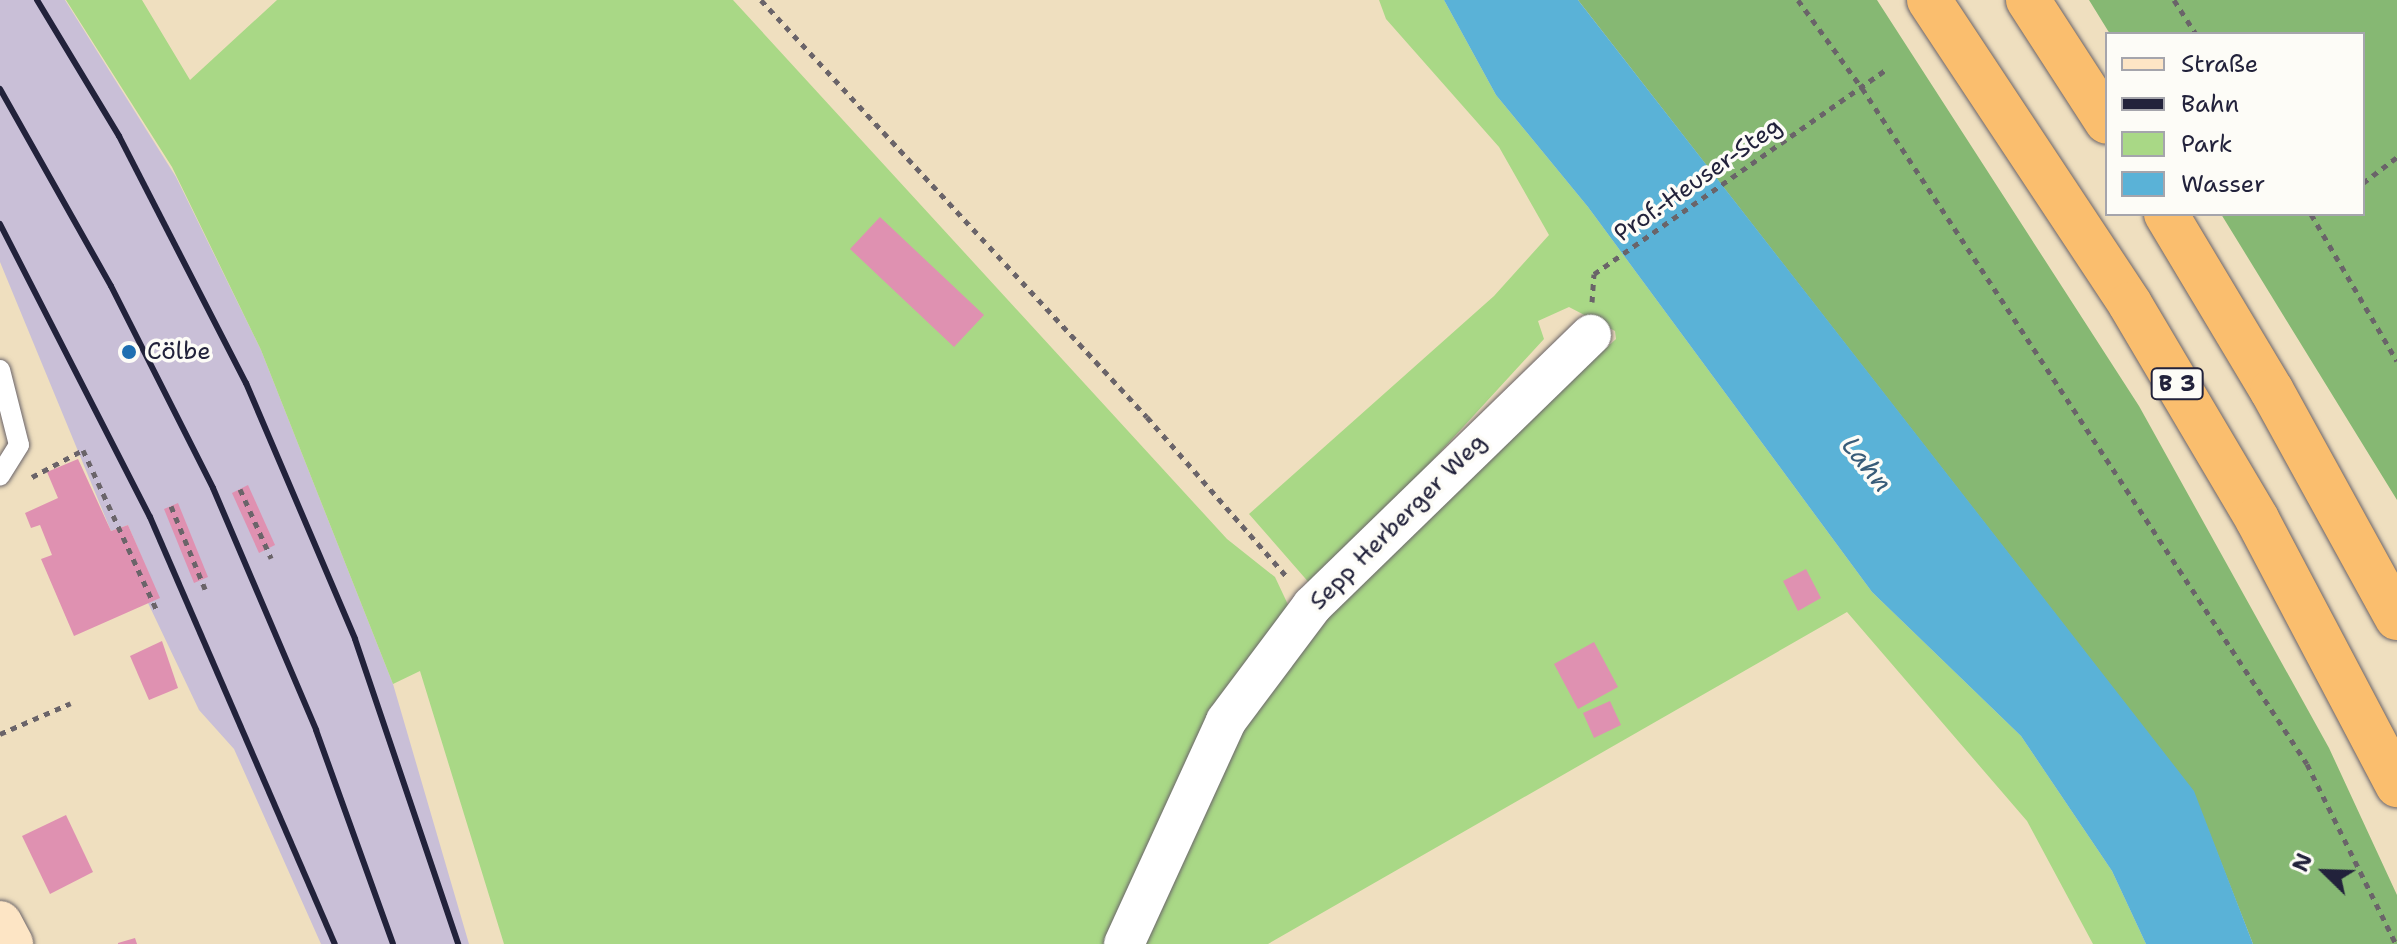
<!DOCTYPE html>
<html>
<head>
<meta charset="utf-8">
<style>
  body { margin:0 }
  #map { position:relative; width:2397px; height:944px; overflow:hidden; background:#efdfbf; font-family:"Shantell Sans",sans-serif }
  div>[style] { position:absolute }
  .industrial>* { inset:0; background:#c9bfd7 }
  .green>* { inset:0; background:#a9d886 }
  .forest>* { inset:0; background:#86b873 }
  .water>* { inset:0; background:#5ab2d7 }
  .building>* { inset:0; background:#df91b1 }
  .path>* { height:5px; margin-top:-2.5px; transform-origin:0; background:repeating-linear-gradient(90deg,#6a6469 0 6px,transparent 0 12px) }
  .roads { filter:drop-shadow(0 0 2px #6a6469) drop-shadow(0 0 2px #6a6469) }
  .service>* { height:20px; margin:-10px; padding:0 10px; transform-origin:10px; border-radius:10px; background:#fff }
  .minor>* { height:40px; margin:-20px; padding:0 20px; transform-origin:20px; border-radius:20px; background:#fff }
  .secondary>* { height:44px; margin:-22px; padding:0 22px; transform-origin:22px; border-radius:22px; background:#fde5c5 }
  .trunk>* { height:44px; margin:-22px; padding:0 22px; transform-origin:22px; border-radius:22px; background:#fabe6e }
  .rail>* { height:6px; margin:-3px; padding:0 3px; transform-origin:3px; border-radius:3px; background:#22223b }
  .dots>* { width:22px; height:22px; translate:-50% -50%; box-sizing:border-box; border:4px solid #fdfcf7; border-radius:50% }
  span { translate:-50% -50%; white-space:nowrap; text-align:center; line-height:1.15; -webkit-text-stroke:7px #fdfcf7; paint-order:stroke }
  .shield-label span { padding:2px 6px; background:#fdfcf7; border:2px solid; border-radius:6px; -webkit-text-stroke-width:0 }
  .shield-label { font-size:22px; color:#22223b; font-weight:700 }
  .street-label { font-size:24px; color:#22223b }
  .poi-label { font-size:24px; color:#22223b }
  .left { translate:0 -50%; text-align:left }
  .water-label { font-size:26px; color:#385c79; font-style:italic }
  .legend { position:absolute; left:2105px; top:32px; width:260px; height:184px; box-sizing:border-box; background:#fdfcf7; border:2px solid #a5a5ac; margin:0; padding:10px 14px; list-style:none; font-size:24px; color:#22223b }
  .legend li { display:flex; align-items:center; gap:16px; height:40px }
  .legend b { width:40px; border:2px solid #a5a5ac }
  .north { position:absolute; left:2285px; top:832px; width:80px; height:80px; -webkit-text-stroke:6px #fdfcf7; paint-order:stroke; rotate:293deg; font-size:22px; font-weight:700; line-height:32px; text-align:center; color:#22223b }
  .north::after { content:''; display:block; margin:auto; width:28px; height:36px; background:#22223b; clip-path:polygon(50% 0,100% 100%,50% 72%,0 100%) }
</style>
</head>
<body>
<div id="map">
  <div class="industrial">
    <i style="clip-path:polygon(0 0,65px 0,176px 177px,261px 350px,393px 684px,469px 944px,321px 944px,234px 749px,199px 710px,148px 603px,159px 598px,128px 525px,111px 531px,0 262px)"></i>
  </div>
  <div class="green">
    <i style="clip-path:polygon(66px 0,142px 0,190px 80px,277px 0,733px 0,1227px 539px,1275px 577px,1291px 611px,1108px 944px,504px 944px,420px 671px,393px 684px,261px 350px,172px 167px)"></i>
    <i style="clip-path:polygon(1379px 0,1444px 0,1496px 95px,1588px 207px,1872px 592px,2021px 736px,2112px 871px,2146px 944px,2093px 944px,2027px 821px,1847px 612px,1268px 944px,1139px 944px,1239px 733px,1306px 647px,1378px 555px,1616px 339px,1615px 331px,1569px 307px,1538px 321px,1544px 339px,1364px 535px,1311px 585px,1249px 514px,1494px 296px,1549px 235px,1499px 147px,1386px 19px)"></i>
  </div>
  <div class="forest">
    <i style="clip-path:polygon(1578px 0,1877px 0,2139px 406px,2329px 748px,2397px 895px,2397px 944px,2253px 944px,2193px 791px)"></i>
    <i style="clip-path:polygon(2089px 0,2397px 0,2397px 500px,2221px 214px,2363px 214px,2363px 34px,2110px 34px)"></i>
  </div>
  <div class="water">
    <i style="clip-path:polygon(1444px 0,1578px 0,2194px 791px,2253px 944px,2146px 944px,2112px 871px,2021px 736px,1872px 592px,1588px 207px,1496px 95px)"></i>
  </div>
  <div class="building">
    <i style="clip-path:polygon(880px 217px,984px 315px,954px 347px,850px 249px)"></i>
    <i style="clip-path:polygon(78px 459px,111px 531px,128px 525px,160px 598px,74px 636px,41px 559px,52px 555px,40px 525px,31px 528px,25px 513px,58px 498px,47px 472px)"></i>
    <i style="clip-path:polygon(248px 485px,275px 545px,259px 553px,232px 493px)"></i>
    <i style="clip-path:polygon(178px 503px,208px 577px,194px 583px,164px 509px)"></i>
    <i style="clip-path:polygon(1806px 569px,1821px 598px,1798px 611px,1783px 581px)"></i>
    <i style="clip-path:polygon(162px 641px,178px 688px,149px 700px,130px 656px)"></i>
    <i style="clip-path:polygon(1594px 642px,1618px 687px,1578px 709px,1554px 664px)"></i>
    <i style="clip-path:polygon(1610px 701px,1621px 725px,1594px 738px,1583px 713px)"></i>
    <i style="clip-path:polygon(66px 815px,93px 872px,50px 894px,22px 836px)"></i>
    <i style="clip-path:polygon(135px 938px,137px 944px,118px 944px,118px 943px)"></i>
  </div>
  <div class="path">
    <i style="left:761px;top:0;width:568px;rotate:47.21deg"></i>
    <i style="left:1147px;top:417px;width:214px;rotate:48.8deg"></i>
    <i style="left:1798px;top:0;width:109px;rotate:54deg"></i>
    <i style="left:1862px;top:88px;width:809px;rotate:56.64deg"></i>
    <i style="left:2307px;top:764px;width:201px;rotate:63.7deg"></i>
    <i style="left:2174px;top:0;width:40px;rotate:57.1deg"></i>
    <i style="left:2363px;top:183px;width:43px;rotate:-37.4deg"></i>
    <i style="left:2311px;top:214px;width:170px;rotate:59.7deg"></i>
    <i style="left:1592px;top:302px;width:28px;rotate:-86deg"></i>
    <i style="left:1594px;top:274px;width:359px;rotate:-35deg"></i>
    <i style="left:32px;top:477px;width:58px;rotate:-27.9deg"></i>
    <i style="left:83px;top:450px;width:177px;rotate:65.3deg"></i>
    <i style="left:240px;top:489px;width:76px;rotate:65.8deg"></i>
    <i style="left:171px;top:506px;width:90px;rotate:67.7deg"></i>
    <i style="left:0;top:734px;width:77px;rotate:-23.6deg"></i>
  </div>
  <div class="roads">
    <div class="service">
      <i style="left:0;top:370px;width:77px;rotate:75.8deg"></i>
      <i style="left:19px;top:445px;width:36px;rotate:122deg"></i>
    </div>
    <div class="minor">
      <i style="left:1124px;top:944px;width:245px;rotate:-65.4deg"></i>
      <i style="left:1226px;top:721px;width:144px;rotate:-53.2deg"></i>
      <i style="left:1312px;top:606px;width:389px;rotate:-44.2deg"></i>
    </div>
    <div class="secondary">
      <i style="left:0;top:923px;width:24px;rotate:62deg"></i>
    </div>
    <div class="trunk">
      <i style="left:1929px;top:0;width:364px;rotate:56.5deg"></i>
      <i style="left:2130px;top:304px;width:250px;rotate:59.4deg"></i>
      <i style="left:2257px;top:519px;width:301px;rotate:62.2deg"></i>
      <i style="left:2028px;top:0;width:145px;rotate:57.1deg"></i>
      <i style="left:2166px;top:214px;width:206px;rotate:59.1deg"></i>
      <i style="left:2272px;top:391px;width:259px;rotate:61.2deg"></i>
    </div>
  </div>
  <div class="rail">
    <i style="left:37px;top:0;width:159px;rotate:58.9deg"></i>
    <i style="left:119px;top:136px;width:278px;rotate:62.8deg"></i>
    <i style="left:246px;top:383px;width:278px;rotate:66.9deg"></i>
    <i style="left:355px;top:639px;width:322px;rotate:71.3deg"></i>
    <i style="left:0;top:89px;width:226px;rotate:60.6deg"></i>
    <i style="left:111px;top:286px;width:226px;rotate:63.2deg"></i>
    <i style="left:213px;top:488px;width:263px;rotate:66.9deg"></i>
    <i style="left:316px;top:730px;width:227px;rotate:70.2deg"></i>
    <i style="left:0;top:224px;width:329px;rotate:62.9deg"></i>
    <i style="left:150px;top:517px;width:465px;rotate:66.6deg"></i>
  </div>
  <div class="dots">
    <i style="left:129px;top:352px;background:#1f6fb2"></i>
  </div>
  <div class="shield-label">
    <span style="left:2177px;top:384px">B 3</span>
  </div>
  <div class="street-label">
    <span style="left:1698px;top:180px;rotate:-35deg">Prof.-Heuser-Steg</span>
    <span style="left:1398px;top:522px;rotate:-45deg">Sepp Herberger Weg</span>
  </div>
  <div class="poi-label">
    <span class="left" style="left:147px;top:352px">Cölbe</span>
  </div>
  <div class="water-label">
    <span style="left:1867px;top:464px;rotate:51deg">Lahn</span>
  </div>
  <ul class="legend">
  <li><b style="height:10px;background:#fde5c5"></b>Straße</li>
  <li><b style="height:10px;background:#22223b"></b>Bahn</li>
  <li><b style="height:22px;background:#a9d886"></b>Park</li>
  <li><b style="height:22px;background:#5ab2d7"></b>Wasser</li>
  </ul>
  <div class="north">N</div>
</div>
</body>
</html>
